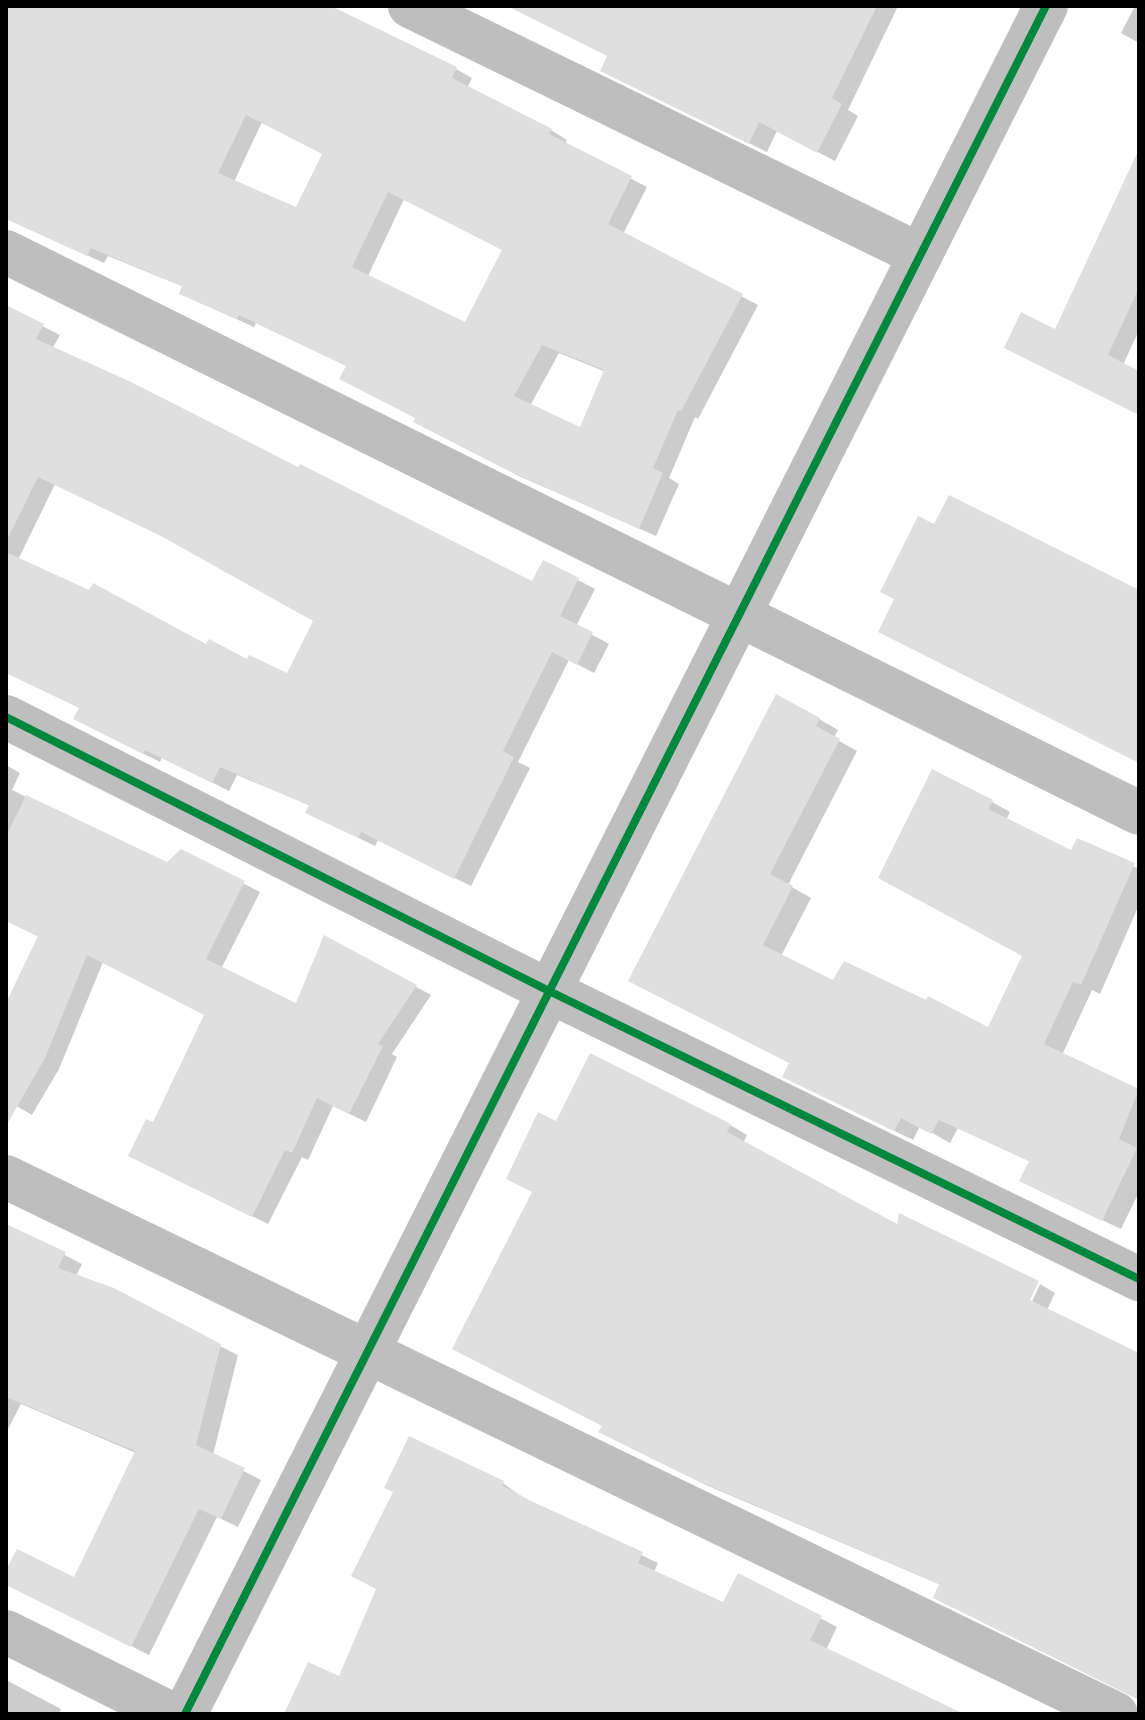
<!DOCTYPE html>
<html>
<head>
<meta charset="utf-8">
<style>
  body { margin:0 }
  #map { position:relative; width:1145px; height:1720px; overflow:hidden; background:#fff; font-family:"DejaVu Sans",sans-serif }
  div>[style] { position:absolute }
  .shadow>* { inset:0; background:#0003 }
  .building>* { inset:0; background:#dfdfdf }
  .minor>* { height:44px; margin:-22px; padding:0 22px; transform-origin:22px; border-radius:22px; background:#bebebe }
  .cycleway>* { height:8px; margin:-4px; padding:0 4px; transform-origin:4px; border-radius:4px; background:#00873e }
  span { translate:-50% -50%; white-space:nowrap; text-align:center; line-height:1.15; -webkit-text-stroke:7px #fff; paint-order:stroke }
  .frame { position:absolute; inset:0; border:8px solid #000; pointer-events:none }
</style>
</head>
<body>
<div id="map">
  <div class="shadow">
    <i style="clip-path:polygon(evenodd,6px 6px,328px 6px,456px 69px,472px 78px,467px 88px,551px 130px,567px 140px,565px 144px,647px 187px,623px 234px,758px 305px,698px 419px,695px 417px,669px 478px,679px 484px,656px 536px,519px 476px,432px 431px,348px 366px,256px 323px,254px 327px,198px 302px,181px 293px,184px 287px,108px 256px,104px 263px,38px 233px,6px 194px,6px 6px,262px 122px,324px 154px,297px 210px,234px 182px,262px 122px,6px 6px,404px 199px,504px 250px,466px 324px,368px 276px,404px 199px,6px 6px,559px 353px,606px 372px,581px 430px,530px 406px,559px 353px)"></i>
    <i style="clip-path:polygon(508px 6px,898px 6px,848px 110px,858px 116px,835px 161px,777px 131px,767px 152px,620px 80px,609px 56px)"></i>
    <i style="clip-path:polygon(1135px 6px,1139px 6px,1139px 43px,1121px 33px)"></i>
    <i style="clip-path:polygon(1139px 153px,1139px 330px,1123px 365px,1139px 373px,1139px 414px,1056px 332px)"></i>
    <i style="clip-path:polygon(evenodd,6px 308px,60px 335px,52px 349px,533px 583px,544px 562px,595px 589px,576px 626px,609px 644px,594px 673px,569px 660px,518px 762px,530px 768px,471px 886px,378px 840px,375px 846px,324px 821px,311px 806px,237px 775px,229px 791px,162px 757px,160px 762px,92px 728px,80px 708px,6px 672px,6px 308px,55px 484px,180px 545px,315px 621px,288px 676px,207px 647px,18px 560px,55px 484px)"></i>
    <i style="clip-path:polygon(819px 719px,838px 730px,834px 738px,857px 751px,788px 885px,811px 898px,781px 956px,834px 983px,989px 1030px,1024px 956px,898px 887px,992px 802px,1010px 812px,1006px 820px,1072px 852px,1139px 868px,1139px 905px,1100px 994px,1092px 990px,1062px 1055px,1139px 1091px,1139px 1192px,1121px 1229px,1040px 1191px,1031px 1162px,958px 1128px,950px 1143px,920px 1126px,913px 1140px,802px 1086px,791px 1063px,648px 991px)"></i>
    <i style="clip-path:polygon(6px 765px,20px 773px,12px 790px,167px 864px,181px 851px,260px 892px,221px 969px,297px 1006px,325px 938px,431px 995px,392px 1054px,397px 1057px,366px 1122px,333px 1106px,308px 1160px,302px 1157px,268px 1224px,146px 1164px,154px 1125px,206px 1015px,103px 962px,59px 1069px,32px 1115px,6px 1100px,6px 1008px,40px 937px,6px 921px)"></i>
    <i style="clip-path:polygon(557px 1124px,730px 1125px,747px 1135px,743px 1143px,1024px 1308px,1028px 1310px,1040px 1284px,1055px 1293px,1047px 1310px,1139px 1356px,1139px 1697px,941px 1585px,706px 1485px,618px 1441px,604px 1426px,534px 1192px)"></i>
    <i style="clip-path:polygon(6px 1225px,82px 1264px,76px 1276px,238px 1355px,213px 1455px,261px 1480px,238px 1527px,217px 1517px,149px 1655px,6px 1583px,6px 1574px,75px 1579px,136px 1453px,21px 1404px,6px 1433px)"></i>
    <i style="clip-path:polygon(503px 1483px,530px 1503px,658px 1563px,654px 1572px,724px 1605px,739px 1575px,837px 1627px,826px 1650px,960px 1714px,286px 1714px,340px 1679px)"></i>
    <i style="clip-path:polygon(6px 1680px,61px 1709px,59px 1714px,6px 1714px)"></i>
  </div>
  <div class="building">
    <i style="clip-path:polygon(evenodd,6px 6px,331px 6px,457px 67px,452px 78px,552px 129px,549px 134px,632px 176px,608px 224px,743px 294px,681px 411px,678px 410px,653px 468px,663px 473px,639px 529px,501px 467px,413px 422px,415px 418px,339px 379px,346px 366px,239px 315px,237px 319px,179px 294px,182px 286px,91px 248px,87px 256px,6px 219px,6px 6px,246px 115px,322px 154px,296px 207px,218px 173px,246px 115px,6px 6px,388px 192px,502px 250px,465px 322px,352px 267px,388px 192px,6px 6px,542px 345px,604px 370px,580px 427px,514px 396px,542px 345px)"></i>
    <i style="clip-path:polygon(507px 6px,877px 6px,832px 98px,842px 104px,817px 153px,759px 122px,749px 144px,600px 71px,607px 56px)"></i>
    <i style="clip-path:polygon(1139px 149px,1139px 288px,1108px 355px,1139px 371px,1139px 415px,1004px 348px,1021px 312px,1055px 329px)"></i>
    <i style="clip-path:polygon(6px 305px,44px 324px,36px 339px,131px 382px,298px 467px,300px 464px,532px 581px,543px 560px,579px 578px,560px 616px,593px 632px,577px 665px,552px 652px,503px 751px,514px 757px,454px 879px,361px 832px,358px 838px,305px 813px,309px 805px,220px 767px,212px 783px,145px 750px,143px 754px,73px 719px,79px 708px,6px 673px,6px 552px,89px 590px,93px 583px,206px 644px,209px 639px,247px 659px,249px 655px,287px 673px,313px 621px,161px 536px,38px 477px,6px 542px)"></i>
    <i style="clip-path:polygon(949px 495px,1139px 590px,1139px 763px,878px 632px,894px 599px,880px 592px,918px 516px,934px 524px)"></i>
    <i style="clip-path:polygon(776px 694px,820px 718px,816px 726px,840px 739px,770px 874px,793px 886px,763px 945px,833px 980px,844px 961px,926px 1000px,928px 996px,988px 1027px,1022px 956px,878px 878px,932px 769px,993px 800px,988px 809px,1071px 850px,1077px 838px,1135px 863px,1081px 985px,1073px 982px,1044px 1044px,1139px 1089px,1119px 1139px,1137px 1148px,1102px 1221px,1019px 1181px,1029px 1161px,939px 1120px,931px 1134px,901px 1118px,894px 1131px,782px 1077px,789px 1063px,628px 981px)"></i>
    <i style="clip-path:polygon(26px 795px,167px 862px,181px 849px,245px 881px,206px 959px,296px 1003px,324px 935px,417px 985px,378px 1044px,383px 1046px,349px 1114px,317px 1098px,292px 1153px,285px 1150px,252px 1217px,128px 1156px,146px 1119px,153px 1122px,204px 1015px,87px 955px,45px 1058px,6px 1126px,6px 1003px,38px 936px,6px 921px,6px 837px)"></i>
    <i style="clip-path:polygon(590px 1053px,731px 1124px,727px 1132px,897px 1224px,899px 1213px,1039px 1281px,1030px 1300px,1139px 1353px,1139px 1700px,933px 1598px,939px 1584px,687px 1476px,598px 1432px,602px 1426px,452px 1349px,532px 1192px,506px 1179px,538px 1112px,556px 1121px)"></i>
    <i style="clip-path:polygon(6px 1224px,66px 1252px,58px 1268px,114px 1288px,221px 1344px,196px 1445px,245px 1468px,221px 1519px,199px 1509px,131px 1647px,6px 1585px,6px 1570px,17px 1549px,74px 1577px,135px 1451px,6px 1397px)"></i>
    <i style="clip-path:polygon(409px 1436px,504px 1481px,502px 1485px,531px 1501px,643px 1552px,638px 1563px,723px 1602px,738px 1573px,822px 1616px,810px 1640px,964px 1714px,284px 1714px,308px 1662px,339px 1676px,376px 1589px,351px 1576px,393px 1492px,384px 1488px)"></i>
  </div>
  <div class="minor">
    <i style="left:410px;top:6px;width:568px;rotate:26.02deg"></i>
    <i style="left:6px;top:252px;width:1264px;rotate:26.34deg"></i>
    <i style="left:6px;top:717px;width:608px;rotate:26.78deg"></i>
    <i style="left:549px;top:991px;width:657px;rotate:26.02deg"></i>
    <i style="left:6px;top:1177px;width:1233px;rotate:25.82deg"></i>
    <i style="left:6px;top:1632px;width:184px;rotate:26.4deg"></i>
    <i style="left:185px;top:1714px;width:1913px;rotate:-63.25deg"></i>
  </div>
  <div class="cycleway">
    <i style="left:6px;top:717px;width:608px;rotate:26.78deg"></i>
    <i style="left:549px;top:991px;width:657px;rotate:26.02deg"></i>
    <i style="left:185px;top:1714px;width:1913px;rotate:-63.25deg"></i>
  </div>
  <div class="frame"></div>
</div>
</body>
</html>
